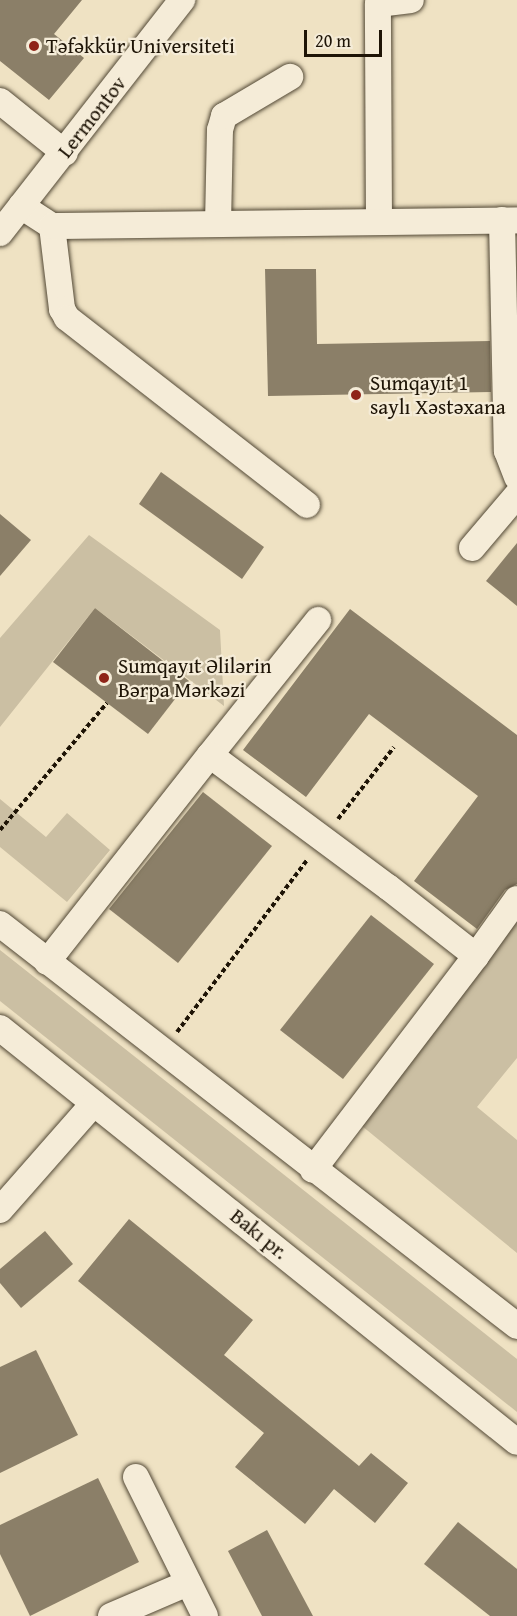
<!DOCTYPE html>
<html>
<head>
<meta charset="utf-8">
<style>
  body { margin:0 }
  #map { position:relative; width:517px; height:1616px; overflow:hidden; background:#efe2c3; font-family:"Gentium Book Plus",serif }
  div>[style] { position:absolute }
  .green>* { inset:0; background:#cbbfa3 }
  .building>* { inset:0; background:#8b7f68 }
  .path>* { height:4px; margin-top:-2px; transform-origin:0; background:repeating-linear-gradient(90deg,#1e1406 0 4.5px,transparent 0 7.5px) }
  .roads { filter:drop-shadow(0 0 2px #524835) drop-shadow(0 0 2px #524835) }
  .minor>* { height:26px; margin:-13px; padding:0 13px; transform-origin:13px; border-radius:13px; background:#f5ecd8 }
  .dots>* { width:16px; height:16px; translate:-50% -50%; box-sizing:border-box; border:3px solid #f5ecd8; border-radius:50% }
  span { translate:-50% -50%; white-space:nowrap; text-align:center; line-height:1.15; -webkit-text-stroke:4.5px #f5ecd8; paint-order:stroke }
  .poi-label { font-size:21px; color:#1e1406 }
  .left { translate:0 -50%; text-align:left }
  .street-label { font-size:21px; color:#1e1406 }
  .scale { position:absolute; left:304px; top:30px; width:78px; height:27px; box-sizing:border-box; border:3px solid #1e1406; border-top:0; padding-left:8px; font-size:18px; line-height:21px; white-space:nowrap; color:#1e1406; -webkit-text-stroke:4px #f5ecd8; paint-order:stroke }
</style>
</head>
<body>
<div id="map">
  <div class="green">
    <i style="clip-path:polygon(89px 535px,220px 630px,224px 706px,95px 608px,0 727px,0 638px)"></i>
    <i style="clip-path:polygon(0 799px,46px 837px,67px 813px,110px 850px,67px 902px,0 847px)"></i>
    <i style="clip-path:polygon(517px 919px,517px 1058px,477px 1107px,517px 1140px,517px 1253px,362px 1126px)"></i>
    <i style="clip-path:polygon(0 950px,517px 1359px,517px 1412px,0 1001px)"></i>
  </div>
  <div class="building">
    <i style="clip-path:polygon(0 0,82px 0,54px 34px,84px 58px,49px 100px,0 61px)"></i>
    <i style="clip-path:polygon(265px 269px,316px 269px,317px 344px,490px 341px,491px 392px,268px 396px)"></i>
    <i style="clip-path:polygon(161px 472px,264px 547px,242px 579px,139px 504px)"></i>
    <i style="clip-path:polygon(0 514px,31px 540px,0 576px)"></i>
    <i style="clip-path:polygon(517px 543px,517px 606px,486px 581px)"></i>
    <i style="clip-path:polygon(95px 608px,189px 681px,148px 734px,53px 662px)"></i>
    <i style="clip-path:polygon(350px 609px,517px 735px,517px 884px,505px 890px,477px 929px,414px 881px,478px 796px,369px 714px,306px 797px,243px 750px)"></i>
    <i style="clip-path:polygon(203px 792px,272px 846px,178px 963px,109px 909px)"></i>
    <i style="clip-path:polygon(371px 915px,434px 964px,343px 1079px,280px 1030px)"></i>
    <i style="clip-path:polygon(129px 1219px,253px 1320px,224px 1355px,359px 1466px,371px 1453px,408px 1483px,375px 1523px,334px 1489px,305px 1524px,235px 1467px,264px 1433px,78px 1281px)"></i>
    <i style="clip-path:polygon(45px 1231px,73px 1264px,21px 1308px,0 1283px,0 1269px)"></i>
    <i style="clip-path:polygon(36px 1350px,78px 1435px,0 1473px,0 1367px)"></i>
    <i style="clip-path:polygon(98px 1478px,139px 1562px,30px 1616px,0 1554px,0 1525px)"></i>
    <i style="clip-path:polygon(458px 1522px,517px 1569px,517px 1616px,490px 1616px,424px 1564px)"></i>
    <i style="clip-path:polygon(267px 1530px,313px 1616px,262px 1616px,228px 1551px)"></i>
  </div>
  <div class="path">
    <i style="left:338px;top:819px;width:91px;rotate:-52.1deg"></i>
    <i style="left:0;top:830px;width:166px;rotate:-49.9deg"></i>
    <i style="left:177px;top:1032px;width:217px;rotate:-52.9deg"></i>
  </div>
  <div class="roads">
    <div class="minor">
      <i style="left:0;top:101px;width:83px;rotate:38.7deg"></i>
      <i style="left:21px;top:206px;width:37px;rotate:33deg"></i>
      <i style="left:52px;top:226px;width:84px;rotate:83.1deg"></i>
      <i style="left:62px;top:309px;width:10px;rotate:61deg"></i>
      <i style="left:67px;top:318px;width:304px;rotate:37.9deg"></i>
      <i style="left:502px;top:220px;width:231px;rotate:88.8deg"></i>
      <i style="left:507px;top:451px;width:28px;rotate:69deg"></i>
      <i style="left:379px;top:221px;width:217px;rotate:-90.3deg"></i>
      <i style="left:378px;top:4px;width:33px;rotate:-7deg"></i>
      <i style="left:218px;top:224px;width:94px;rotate:-88.8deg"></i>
      <i style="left:220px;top:130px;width:15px;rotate:-74deg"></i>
      <i style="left:224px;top:116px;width:77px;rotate:-30.6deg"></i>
      <i style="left:52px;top:226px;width:465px;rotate:-0.7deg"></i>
      <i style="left:0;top:233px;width:296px;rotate:-52deg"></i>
      <i style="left:472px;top:548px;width:70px;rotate:-49.7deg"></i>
      <i style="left:210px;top:755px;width:173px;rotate:-51.3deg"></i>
      <i style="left:0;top:924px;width:655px;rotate:37.87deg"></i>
      <i style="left:476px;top:956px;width:70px;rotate:-54.3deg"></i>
      <i style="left:47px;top:962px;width:263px;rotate:-51.8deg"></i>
      <i style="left:210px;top:755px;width:222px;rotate:36.6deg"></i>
      <i style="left:388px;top:887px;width:112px;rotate:38.1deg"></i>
      <i style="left:476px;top:956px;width:269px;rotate:127.3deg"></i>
      <i style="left:0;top:1028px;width:662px;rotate:38.69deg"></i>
      <i style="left:0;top:1210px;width:142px;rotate:-48.7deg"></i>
      <i style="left:136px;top:1477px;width:155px;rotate:63.6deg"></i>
      <i style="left:111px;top:1616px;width:84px;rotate:-23.2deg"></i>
    </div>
  </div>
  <div class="dots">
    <i style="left:34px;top:46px;background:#8f2418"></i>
    <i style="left:356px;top:395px;background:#8f2418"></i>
    <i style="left:104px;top:678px;background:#8f2418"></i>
  </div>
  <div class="poi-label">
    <span class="left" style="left:46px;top:46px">Təfəkkür Universiteti</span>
    <span class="left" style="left:370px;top:395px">Sumqayıt 1<br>saylı Xəstəxana</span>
    <span class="left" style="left:118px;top:678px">Sumqayıt Əlilərin<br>Bərpa Mərkəzi</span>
  </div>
  <div class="street-label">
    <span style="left:92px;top:117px;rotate:-52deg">Lermontov</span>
    <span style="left:259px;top:1234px;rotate:39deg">Bakı pr.</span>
  </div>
  <div class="scale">20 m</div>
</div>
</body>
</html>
